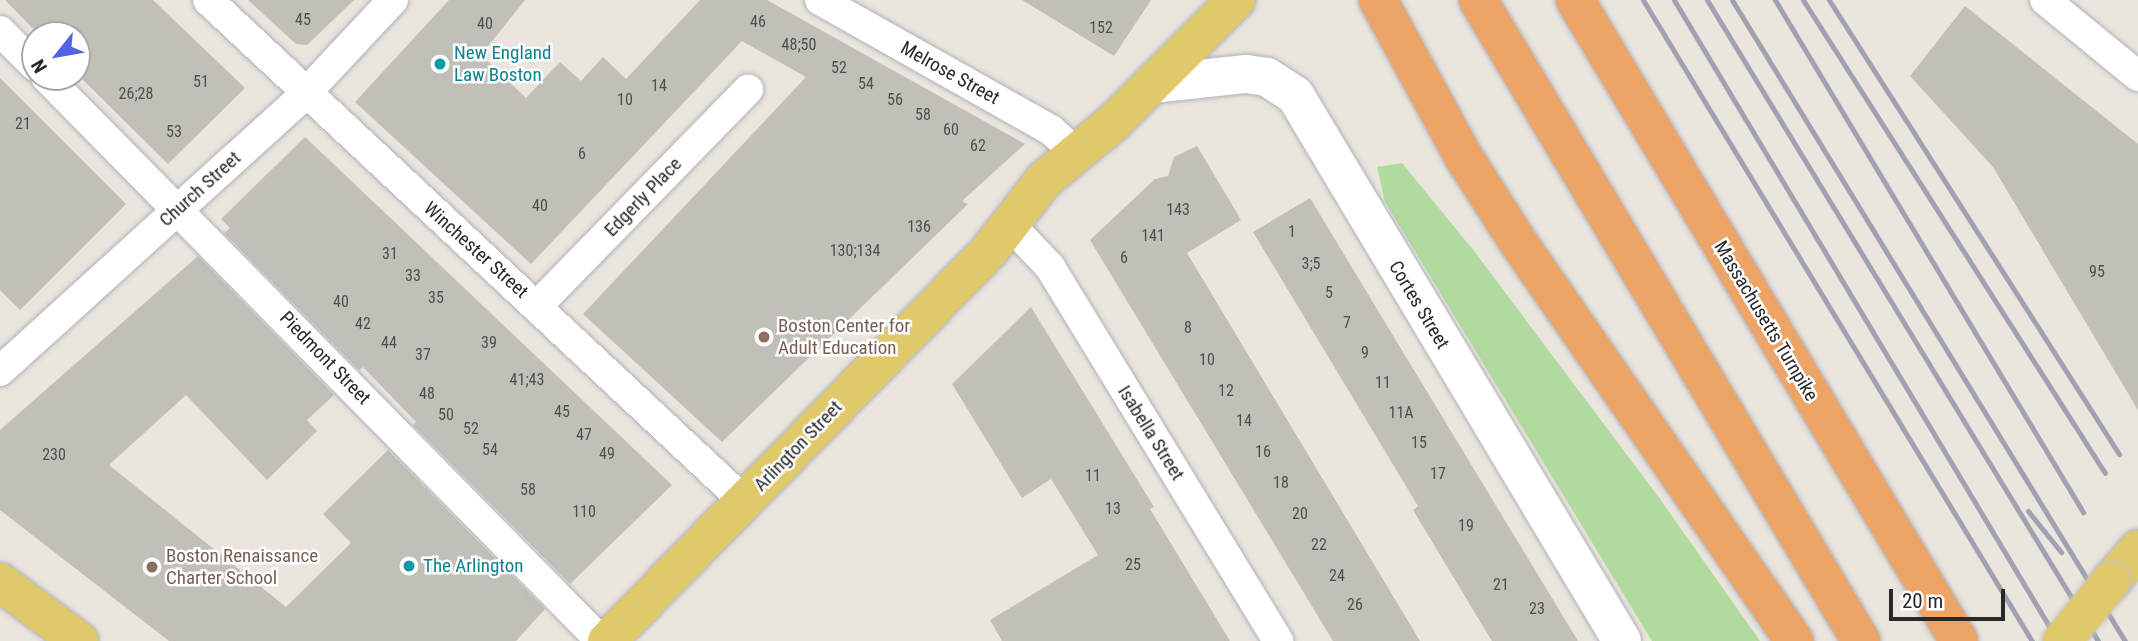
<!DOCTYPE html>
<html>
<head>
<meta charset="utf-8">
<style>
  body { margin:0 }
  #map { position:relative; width:2138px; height:641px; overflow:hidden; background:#eae5dd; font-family:"Roboto Condensed",sans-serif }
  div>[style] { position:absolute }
  .green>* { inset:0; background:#b1da9f }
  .building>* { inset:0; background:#c2bfb9 }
  .roads { filter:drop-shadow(0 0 2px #b0b2bb) drop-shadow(0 0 2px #b0b2bb) }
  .street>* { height:30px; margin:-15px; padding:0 15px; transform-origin:15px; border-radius:15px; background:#fff }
  .secondary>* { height:38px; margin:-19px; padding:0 19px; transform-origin:19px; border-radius:19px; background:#fff }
  .primary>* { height:38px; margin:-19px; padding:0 19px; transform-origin:19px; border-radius:19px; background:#e0c96b }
  .highway>* { height:38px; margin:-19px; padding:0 19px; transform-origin:19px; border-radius:19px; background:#eca566 }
  .rail>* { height:5px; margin:-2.5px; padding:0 2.5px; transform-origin:2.5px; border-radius:2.5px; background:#a0a2b1 }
  .bridges { filter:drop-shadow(0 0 2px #c3c3c3) drop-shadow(0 0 2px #c3c3c3) }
  .primary-bridge>* { height:38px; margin:-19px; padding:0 19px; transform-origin:19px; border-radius:19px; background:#e0c96b }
  .dots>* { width:19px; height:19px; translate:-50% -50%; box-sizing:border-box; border:4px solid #fff; border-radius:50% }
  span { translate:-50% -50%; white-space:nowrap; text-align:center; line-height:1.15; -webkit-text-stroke:5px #fff; paint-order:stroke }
  .number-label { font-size:16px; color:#4f4e4d }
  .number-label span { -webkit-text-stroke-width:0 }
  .culture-label { font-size:19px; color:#0d838f }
  .left { translate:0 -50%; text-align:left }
  .street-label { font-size:19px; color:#292929 }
  .education-label { font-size:19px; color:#785e54 }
  .north { position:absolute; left:21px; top:21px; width:70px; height:70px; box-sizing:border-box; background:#fff; border:2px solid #a9a9a9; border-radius:50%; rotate:239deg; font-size:19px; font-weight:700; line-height:28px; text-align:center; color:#292929 }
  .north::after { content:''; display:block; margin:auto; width:24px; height:32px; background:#4f65e5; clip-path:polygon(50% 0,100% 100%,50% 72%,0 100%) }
  .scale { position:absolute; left:1889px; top:589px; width:116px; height:32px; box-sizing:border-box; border:4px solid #292929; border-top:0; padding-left:9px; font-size:21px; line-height:24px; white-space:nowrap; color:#292929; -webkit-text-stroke:5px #fff; paint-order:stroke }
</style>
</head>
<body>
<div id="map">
  <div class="green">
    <i style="clip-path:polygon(1402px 163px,1474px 251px,1660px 499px,1760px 641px,1652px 641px,1385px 202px,1377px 167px)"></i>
  </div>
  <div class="building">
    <i style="clip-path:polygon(5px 0,153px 0,245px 88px,168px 164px,77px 74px,77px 35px,39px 35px)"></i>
    <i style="clip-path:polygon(248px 0,354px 0,307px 45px,296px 44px)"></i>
    <i style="clip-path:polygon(449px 0,525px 0,481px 55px,526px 98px,560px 62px,581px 81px,603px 57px,626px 79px,700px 0,767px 0,1025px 144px,962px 201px,968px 204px,722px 442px,583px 314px,806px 77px,742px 41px,531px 264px,355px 102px)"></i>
    <i style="clip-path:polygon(1022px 0,1151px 0,1114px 56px)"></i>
    <i style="clip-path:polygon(1965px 6px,2138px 144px,2138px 410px,1993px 167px,1910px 76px)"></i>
    <i style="clip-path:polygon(0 78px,126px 204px,20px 310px,0 290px)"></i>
    <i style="clip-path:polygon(305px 137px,672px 485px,570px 584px,413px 425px,416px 422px,363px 367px,359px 370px,224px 233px,230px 228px,221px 219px)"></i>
    <i style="clip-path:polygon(1197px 146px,1241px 220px,1187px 253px,1420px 641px,1333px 641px,1090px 240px,1155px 179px,1168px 176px,1174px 157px)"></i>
    <i style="clip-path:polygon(1310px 198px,1403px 352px,1578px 641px,1492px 641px,1484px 628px,1413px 510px,1418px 506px,1253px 232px)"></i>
    <i style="clip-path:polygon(198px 256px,334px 395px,307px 420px,317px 431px,267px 480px,186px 395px,109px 465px,286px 607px,351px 543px,323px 514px,388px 450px,545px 609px,516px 641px,169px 641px,0 510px,0 430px)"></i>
    <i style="clip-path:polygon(1031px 307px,1154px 507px,1150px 509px,1230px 641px,1002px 641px,990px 620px,1098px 555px,1051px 479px,1022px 498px,952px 384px)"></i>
  </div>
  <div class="roads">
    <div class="street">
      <i style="left:208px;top:0;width:734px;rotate:43.07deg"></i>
      <i style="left:820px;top:0;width:265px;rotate:29.4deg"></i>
      <i style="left:1051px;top:130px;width:33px;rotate:43deg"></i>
      <i style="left:2045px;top:0;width:120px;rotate:39.3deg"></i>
      <i style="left:0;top:31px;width:49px;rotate:45deg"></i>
      <i style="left:46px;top:77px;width:791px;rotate:45.46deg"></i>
      <i style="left:1016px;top:231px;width:50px;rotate:46.6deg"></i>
      <i style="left:1050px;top:267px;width:438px;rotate:58.6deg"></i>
      <i style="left:538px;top:305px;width:301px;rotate:-45.7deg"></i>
      <i style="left:0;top:371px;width:412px;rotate:-42.2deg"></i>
      <i style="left:305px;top:94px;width:129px;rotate:-46.9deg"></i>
    </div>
    <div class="secondary">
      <i style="left:1152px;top:84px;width:95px;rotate:-6.1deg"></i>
      <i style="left:1246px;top:74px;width:21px;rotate:8deg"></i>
      <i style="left:1267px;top:77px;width:33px;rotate:33deg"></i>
      <i style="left:1295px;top:95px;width:636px;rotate:59.08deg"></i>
    </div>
    <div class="primary">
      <i style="left:2111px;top:581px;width:42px;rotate:-49.8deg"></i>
      <i style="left:0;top:582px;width:99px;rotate:36.8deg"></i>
      <i style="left:607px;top:641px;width:546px;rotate:-45.59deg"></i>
      <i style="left:989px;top:251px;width:90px;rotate:-52.2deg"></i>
      <i style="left:1044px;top:180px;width:91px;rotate:-39.6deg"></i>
      <i style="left:1114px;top:122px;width:173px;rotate:-45deg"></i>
    </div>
    <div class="highway">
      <i style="left:1378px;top:0;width:178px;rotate:61.4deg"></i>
      <i style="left:1463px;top:156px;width:98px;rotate:57.4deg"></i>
      <i style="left:1516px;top:239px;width:489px;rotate:55.3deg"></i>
      <i style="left:1478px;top:0;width:747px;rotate:59.14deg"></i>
      <i style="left:1575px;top:0;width:747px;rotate:59.08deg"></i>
    </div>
  </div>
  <div class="rail">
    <i style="left:1643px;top:0;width:750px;rotate:58.75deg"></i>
    <i style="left:1674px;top:0;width:747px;rotate:59.08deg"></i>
    <i style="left:1707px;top:0;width:751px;rotate:58.62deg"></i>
    <i style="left:1732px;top:0;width:752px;rotate:58.49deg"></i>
    <i style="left:1775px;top:0;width:598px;rotate:58.97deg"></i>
    <i style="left:1803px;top:0;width:561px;rotate:57.44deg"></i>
    <i style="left:1829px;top:0;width:539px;rotate:57.43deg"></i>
    <i style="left:2028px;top:511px;width:53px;rotate:51.2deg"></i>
  </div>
  <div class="bridges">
    <div class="primary-bridge">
      <i style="left:2062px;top:641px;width:77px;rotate:-50.8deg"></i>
    </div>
  </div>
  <div class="dots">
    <i style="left:440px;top:64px;background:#0f9aa8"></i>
    <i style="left:764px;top:337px;background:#8d6e63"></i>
    <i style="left:409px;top:566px;background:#0f9aa8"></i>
    <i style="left:152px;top:567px;background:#8d6e63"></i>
  </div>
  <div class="number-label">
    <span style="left:303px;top:20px">45</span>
    <span style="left:758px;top:22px">46</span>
    <span style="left:485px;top:24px">40</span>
    <span style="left:1101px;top:28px">152</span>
    <span style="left:799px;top:45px">48;50</span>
    <span style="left:839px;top:68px">52</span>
    <span style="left:201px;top:82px">51</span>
    <span style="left:866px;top:84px">54</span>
    <span style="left:659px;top:86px">14</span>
    <span style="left:136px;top:94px">26;28</span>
    <span style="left:625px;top:100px">10</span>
    <span style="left:895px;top:100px">56</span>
    <span style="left:923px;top:115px">58</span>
    <span style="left:23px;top:124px">21</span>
    <span style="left:951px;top:130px">60</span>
    <span style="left:174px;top:132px">53</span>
    <span style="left:978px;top:146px">62</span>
    <span style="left:582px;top:154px">6</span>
    <span style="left:540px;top:206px">40</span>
    <span style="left:1178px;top:210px">143</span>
    <span style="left:919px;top:227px">136</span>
    <span style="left:1292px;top:232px">1</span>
    <span style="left:1153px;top:236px">141</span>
    <span style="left:855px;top:251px">130;134</span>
    <span style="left:390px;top:254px">31</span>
    <span style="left:1124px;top:258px">6</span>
    <span style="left:1311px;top:264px">3;5</span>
    <span style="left:2097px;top:272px">95</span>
    <span style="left:413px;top:276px">33</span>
    <span style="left:1329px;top:293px">5</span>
    <span style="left:436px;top:298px">35</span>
    <span style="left:341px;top:302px">40</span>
    <span style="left:1347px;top:323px">7</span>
    <span style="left:363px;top:324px">42</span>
    <span style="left:1188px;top:328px">8</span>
    <span style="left:389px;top:343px">44</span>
    <span style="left:489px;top:343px">39</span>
    <span style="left:1365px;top:353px">9</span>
    <span style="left:423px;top:355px">37</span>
    <span style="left:1207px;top:360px">10</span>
    <span style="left:527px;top:380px">41;43</span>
    <span style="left:1383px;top:383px">11</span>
    <span style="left:1226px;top:391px">12</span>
    <span style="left:427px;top:394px">48</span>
    <span style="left:562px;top:412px">45</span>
    <span style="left:1401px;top:413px">11A</span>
    <span style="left:446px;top:415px">50</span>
    <span style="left:1244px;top:421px">14</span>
    <span style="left:471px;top:429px">52</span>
    <span style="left:584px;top:435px">47</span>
    <span style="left:1419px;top:443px">15</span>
    <span style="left:490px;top:450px">54</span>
    <span style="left:1263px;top:452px">16</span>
    <span style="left:607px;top:454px">49</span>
    <span style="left:54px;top:455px">230</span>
    <span style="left:1438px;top:474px">17</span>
    <span style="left:1093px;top:476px">11</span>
    <span style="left:1281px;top:483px">18</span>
    <span style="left:528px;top:490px">58</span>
    <span style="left:1113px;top:509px">13</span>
    <span style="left:584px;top:512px">110</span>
    <span style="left:1300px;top:514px">20</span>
    <span style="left:1466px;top:526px">19</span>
    <span style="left:1319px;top:545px">22</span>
    <span style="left:1133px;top:565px">25</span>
    <span style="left:1337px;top:576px">24</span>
    <span style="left:1501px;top:585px">21</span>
    <span style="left:1355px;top:605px">26</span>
    <span style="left:1537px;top:609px">23</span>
  </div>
  <div class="culture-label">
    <span class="left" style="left:454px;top:64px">New England<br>Law Boston</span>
    <span class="left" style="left:423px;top:566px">The Arlington</span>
  </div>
  <div class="street-label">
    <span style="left:950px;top:73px;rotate:29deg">Melrose Street</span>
    <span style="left:200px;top:189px;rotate:-42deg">Church Street</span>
    <span style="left:643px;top:197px;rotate:-46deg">Edgerly Place</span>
    <span style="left:476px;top:250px;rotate:42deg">Winchester Street</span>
    <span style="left:1419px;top:305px;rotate:59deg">Cortes Street</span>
    <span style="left:1766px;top:321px;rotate:59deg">Massachusetts Turnpike</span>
    <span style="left:325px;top:358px;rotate:46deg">Piedmont Street</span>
    <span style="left:1151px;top:433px;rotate:58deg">Isabella Street</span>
    <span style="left:798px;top:446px;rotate:-46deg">Arlington Street</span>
  </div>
  <div class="education-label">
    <span class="left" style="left:778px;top:337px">Boston Center for<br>Adult Education</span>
    <span class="left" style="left:166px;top:567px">Boston Renaissance<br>Charter School</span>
  </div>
  <div class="north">N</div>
  <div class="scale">20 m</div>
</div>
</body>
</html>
